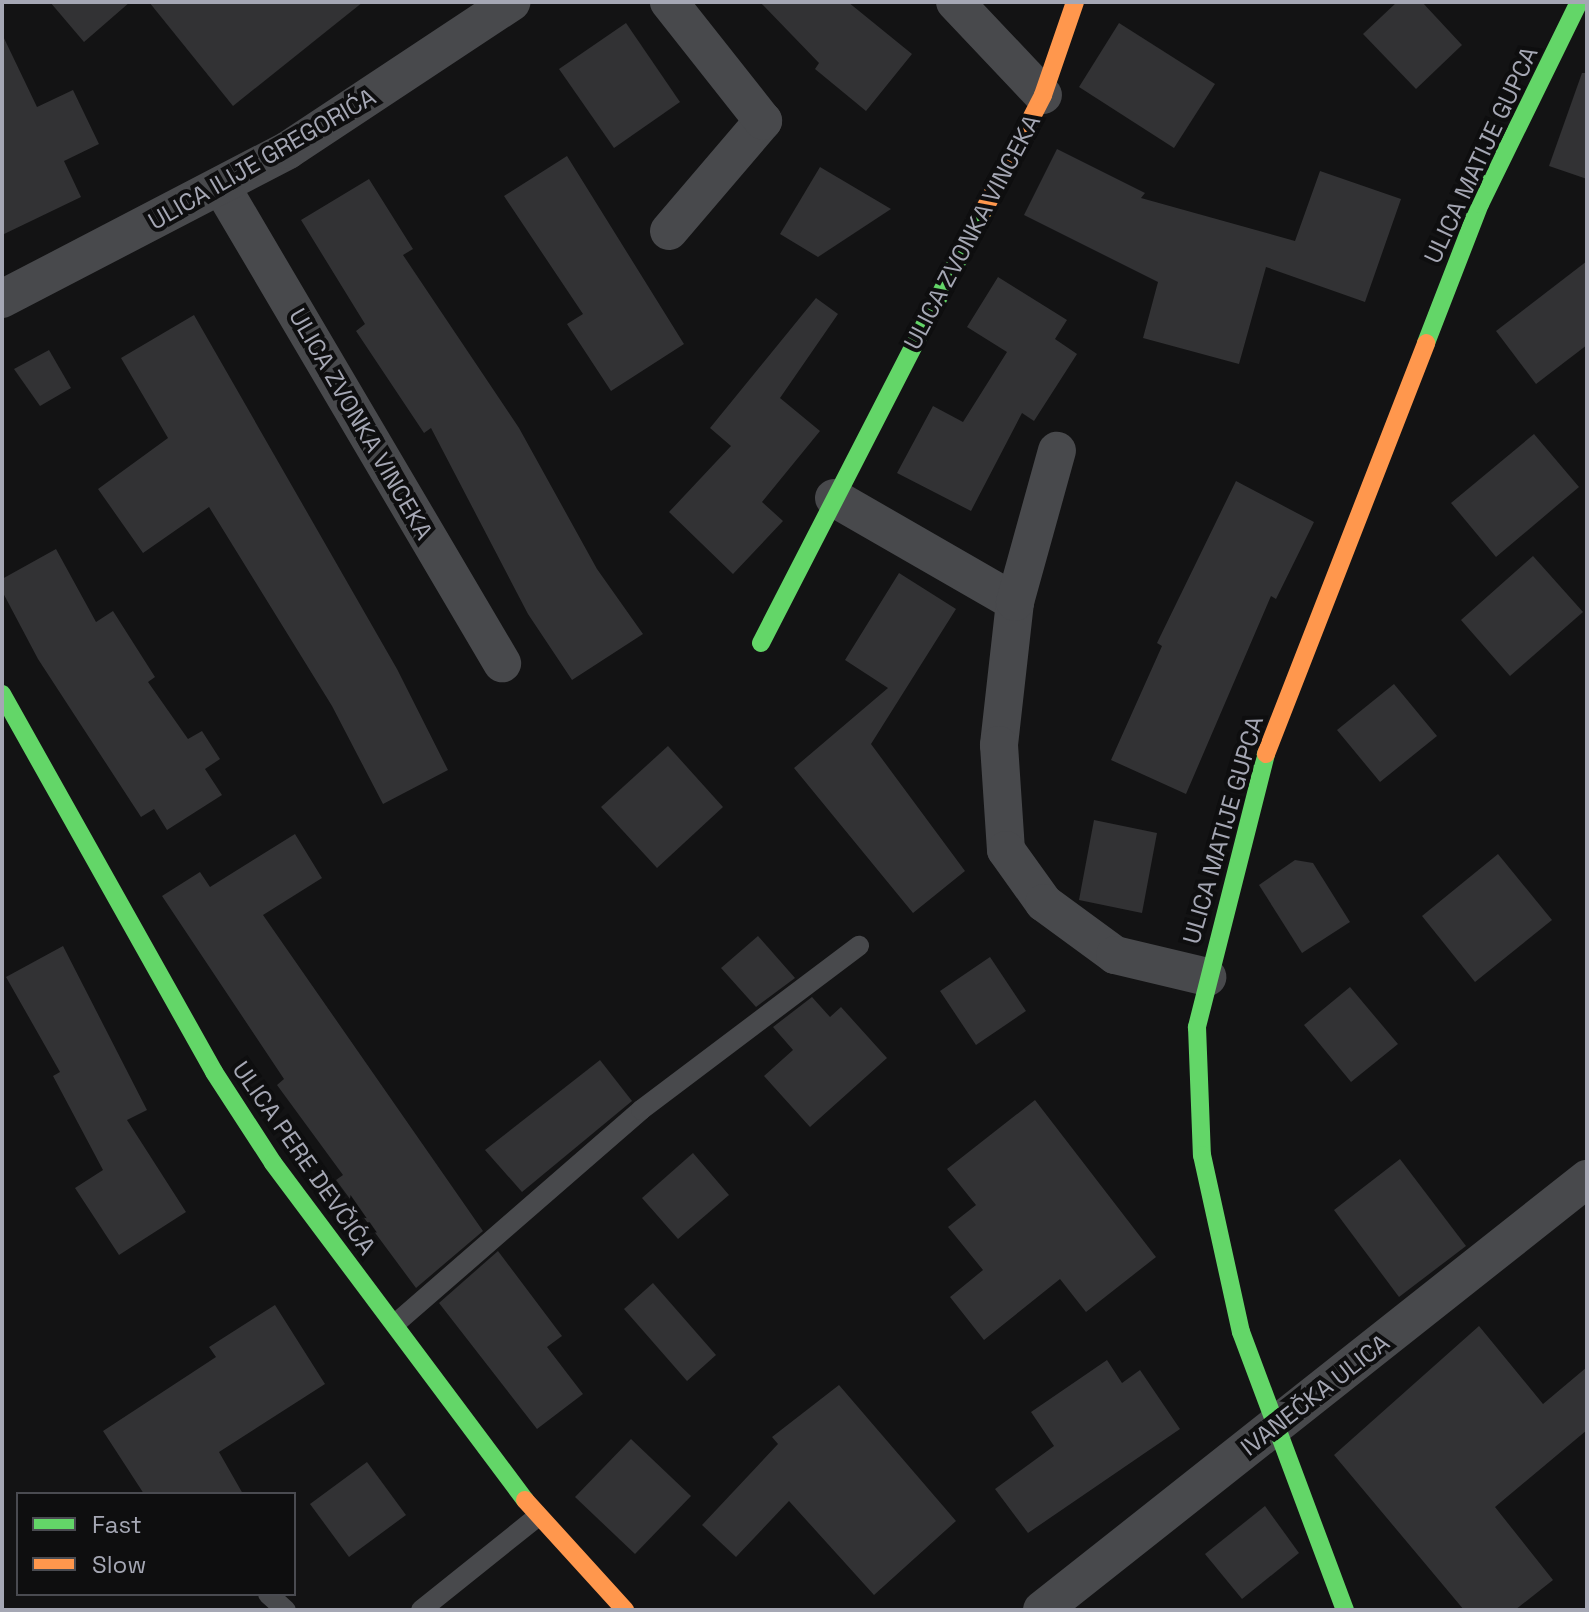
<!DOCTYPE html>
<html>
<head>
<meta charset="utf-8">
<style>
  body { margin:0 }
  #map { position:relative; width:1589px; height:1612px; overflow:hidden; background:#131314; font-family:"Space Grotesk",sans-serif }
  div>[style] { position:absolute }
  .building>* { inset:0; background:#323234 }
  .lane>* { height:20px; margin:-10px; padding:0 10px; transform-origin:10px; border-radius:10px; background:#48494c }
  .street>* { height:38px; margin:-19px; padding:0 19px; transform-origin:19px; border-radius:19px; background:#48494c }
  .fast>* { height:18px; margin:-9px; padding:0 9px; transform-origin:9px; border-radius:9px; background:#63d668 }
  .slow>* { height:18px; margin:-9px; padding:0 9px; transform-origin:9px; border-radius:9px; background:#ff974d }
  span { translate:-50% -50%; white-space:nowrap; text-align:center; line-height:1.15; -webkit-text-stroke:8px #0e0e0f; paint-order:stroke }
  .street-label { font-size:24px; color:#a5a7b4 }
  .frame { position:absolute; inset:0; border:4px solid #a5a7b4; pointer-events:none }
  .legend { position:absolute; left:16px; top:1492px; width:280px; height:104px; box-sizing:border-box; background:#0e0e0f; border:2px solid #4a4b51; margin:0; padding:10px 14px; list-style:none; font-size:24px; color:#a5a7b4 }
  .legend li { display:flex; align-items:center; gap:16px; height:40px }
  .legend b { width:40px; border:2px solid #4a4b51 }
</style>
</head>
<body>
<div id="map">
  <div class="building">
    <i style="clip-path:polygon(50px 2px,130px 2px,84px 42px)"></i>
    <i style="clip-path:polygon(149px 2px,363px 2px,233px 106px)"></i>
    <i style="clip-path:polygon(760px 2px,848px 2px,912px 54px,866px 111px,815px 69px,819px 63px)"></i>
    <i style="clip-path:polygon(1397px 2px,1422px 2px,1462px 45px,1416px 89px,1363px 34px)"></i>
    <i style="clip-path:polygon(626px 23px,680px 102px,614px 148px,559px 69px)"></i>
    <i style="clip-path:polygon(1119px 23px,1215px 84px,1174px 148px,1079px 87px)"></i>
    <i style="clip-path:polygon(2px 34px,37px 107px,73px 90px,99px 144px,64px 161px,81px 197px,2px 235px)"></i>
    <i style="clip-path:polygon(1582px 73px,1587px 73px,1587px 179px,1549px 166px)"></i>
    <i style="clip-path:polygon(1057px 149px,1145px 193px,1141px 198px,1295px 241px,1320px 171px,1401px 199px,1365px 302px,1266px 267px,1239px 364px,1143px 338px,1158px 282px,1024px 215px)"></i>
    <i style="clip-path:polygon(567px 156px,684px 344px,611px 391px,567px 324px,583px 314px,504px 196px)"></i>
    <i style="clip-path:polygon(820px 167px,891px 209px,818px 257px,780px 234px)"></i>
    <i style="clip-path:polygon(369px 179px,413px 249px,403px 255px,519px 428px,597px 569px,643px 634px,572px 680px,528px 614px,431px 428px,424px 433px,356px 331px,365px 324px,301px 220px)"></i>
    <i style="clip-path:polygon(1587px 261px,1587px 345px,1536px 384px,1496px 331px)"></i>
    <i style="clip-path:polygon(998px 277px,1067px 320px,1055px 339px,1077px 354px,1034px 421px,1022px 413px,971px 511px,897px 473px,933px 406px,963px 422px,1007px 352px,967px 327px)"></i>
    <i style="clip-path:polygon(816px 298px,838px 314px,780px 398px,820px 431px,762px 502px,783px 521px,733px 574px,669px 512px,731px 446px,710px 428px)"></i>
    <i style="clip-path:polygon(194px 315px,397px 669px,448px 770px,383px 804px,332px 706px,209px 507px,143px 553px,98px 489px,168px 438px,121px 358px)"></i>
    <i style="clip-path:polygon(49px 350px,71px 388px,40px 406px,14px 369px)"></i>
    <i style="clip-path:polygon(1534px 434px,1579px 487px,1496px 557px,1451px 503px)"></i>
    <i style="clip-path:polygon(1236px 481px,1314px 522px,1276px 599px,1271px 596px,1186px 794px,1111px 760px,1162px 646px,1157px 643px)"></i>
    <i style="clip-path:polygon(56px 549px,96px 622px,113px 611px,155px 677px,148px 682px,188px 739px,202px 731px,220px 759px,205px 769px,222px 795px,167px 830px,154px 809px,141px 817px,38px 659px,2px 591px,2px 579px)"></i>
    <i style="clip-path:polygon(1533px 556px,1583px 612px,1510px 676px,1461px 620px)"></i>
    <i style="clip-path:polygon(899px 573px,956px 609px,871px 744px,965px 871px,913px 913px,794px 768px,888px 688px,845px 660px)"></i>
    <i style="clip-path:polygon(1394px 684px,1437px 736px,1380px 782px,1337px 730px)"></i>
    <i style="clip-path:polygon(668px 746px,723px 807px,657px 868px,601px 807px)"></i>
    <i style="clip-path:polygon(1094px 820px,1157px 833px,1142px 913px,1079px 900px)"></i>
    <i style="clip-path:polygon(295px 834px,322px 878px,263px 915px,483px 1231px,416px 1288px,336px 1180px,343px 1175px,277px 1085px,284px 1079px,162px 896px,200px 872px,210px 887px)"></i>
    <i style="clip-path:polygon(1498px 854px,1552px 920px,1475px 982px,1422px 916px)"></i>
    <i style="clip-path:polygon(1295px 860px,1313px 863px,1350px 922px,1302px 953px,1259px 885px)"></i>
    <i style="clip-path:polygon(758px 936px,795px 978px,756px 1007px,721px 968px)"></i>
    <i style="clip-path:polygon(63px 946px,147px 1110px,127px 1120px,186px 1212px,119px 1255px,75px 1188px,103px 1170px,53px 1076px,60px 1072px,6px 977px)"></i>
    <i style="clip-path:polygon(990px 957px,1026px 1011px,976px 1045px,940px 991px)"></i>
    <i style="clip-path:polygon(1350px 987px,1398px 1044px,1351px 1082px,1304px 1025px)"></i>
    <i style="clip-path:polygon(812px 997px,830px 1017px,841px 1007px,887px 1058px,810px 1127px,764px 1076px,793px 1050px,773px 1027px)"></i>
    <i style="clip-path:polygon(600px 1060px,632px 1101px,522px 1192px,485px 1150px)"></i>
    <i style="clip-path:polygon(1035px 1100px,1156px 1257px,1086px 1312px,1060px 1279px,984px 1340px,950px 1297px,983px 1270px,948px 1227px,976px 1205px,947px 1169px)"></i>
    <i style="clip-path:polygon(693px 1153px,729px 1195px,678px 1239px,642px 1198px)"></i>
    <i style="clip-path:polygon(1400px 1159px,1466px 1246px,1399px 1297px,1334px 1210px)"></i>
    <i style="clip-path:polygon(498px 1251px,562px 1336px,547px 1347px,583px 1394px,537px 1429px,439px 1303px)"></i>
    <i style="clip-path:polygon(653px 1283px,716px 1355px,687px 1381px,624px 1309px)"></i>
    <i style="clip-path:polygon(275px 1305px,325px 1384px,219px 1452px,243px 1494px,144px 1494px,103px 1431px,216px 1357px,209px 1347px)"></i>
    <i style="clip-path:polygon(1479px 1326px,1543px 1404px,1587px 1367px,1587px 1430px,1495px 1507px,1553px 1580px,1515px 1610px,1464px 1610px,1334px 1455px)"></i>
    <i style="clip-path:polygon(1107px 1360px,1122px 1383px,1140px 1370px,1180px 1429px,1028px 1533px,995px 1489px,1054px 1446px,1031px 1412px)"></i>
    <i style="clip-path:polygon(839px 1385px,956px 1521px,874px 1595px,789px 1501px,736px 1557px,702px 1525px,778px 1444px,772px 1437px)"></i>
    <i style="clip-path:polygon(631px 1439px,691px 1496px,635px 1554px,575px 1497px)"></i>
    <i style="clip-path:polygon(367px 1462px,406px 1515px,349px 1557px,310px 1504px)"></i>
    <i style="clip-path:polygon(1265px 1506px,1299px 1553px,1242px 1599px,1205px 1554px)"></i>
  </div>
  <div class="lane">
    <i style="left:395px;top:1324px;width:326px;rotate:-41deg"></i>
    <i style="left:641px;top:1110px;width:273px;rotate:-37deg"></i>
    <i style="left:268px;top:1594px;width:24px;rotate:42deg"></i>
    <i style="left:421px;top:1610px;width:149px;rotate:-38.7deg"></i>
  </div>
  <div class="street">
    <i style="left:955px;top:2px;width:128px;rotate:46.6deg"></i>
    <i style="left:221px;top:186px;width:554px;rotate:59.5deg"></i>
    <i style="left:669px;top:231px;width:145px;rotate:-49.5deg"></i>
    <i style="left:763px;top:121px;width:152px;rotate:-128.3deg"></i>
    <i style="left:2px;top:299px;width:322px;rotate:-27.5deg"></i>
    <i style="left:288px;top:150px;width:268px;rotate:-33.5deg"></i>
    <i style="left:834px;top:498px;width:209px;rotate:29.9deg"></i>
    <i style="left:1015px;top:602px;width:144px;rotate:96.4deg"></i>
    <i style="left:999px;top:745px;width:105px;rotate:86.2deg"></i>
    <i style="left:1006px;top:850px;width:65px;rotate:54.4deg"></i>
    <i style="left:1044px;top:903px;width:88px;rotate:36.2deg"></i>
    <i style="left:1115px;top:955px;width:95px;rotate:13.4deg"></i>
    <i style="left:1015px;top:602px;width:157px;rotate:-74.5deg"></i>
    <i style="left:1042px;top:1610px;width:695px;rotate:-38.34deg"></i>
  </div>
  <div class="fast">
    <i style="left:1426px;top:343px;width:149px;rotate:-68.8deg"></i>
    <i style="left:1480px;top:204px;width:225px;rotate:-63.9deg"></i>
    <i style="left:761px;top:643px;width:487px;rotate:-62.8deg"></i>
    <i style="left:2px;top:694px;width:433px;rotate:60.7deg"></i>
    <i style="left:214px;top:1072px;width:108px;rotate:57deg"></i>
    <i style="left:273px;top:1163px;width:421px;rotate:53.2deg"></i>
    <i style="left:1266px;top:754px;width:282px;rotate:104.2deg"></i>
    <i style="left:1197px;top:1027px;width:128px;rotate:87.8deg"></i>
    <i style="left:1202px;top:1155px;width:181px;rotate:77.6deg"></i>
    <i style="left:1241px;top:1332px;width:297px;rotate:69.5deg"></i>
  </div>
  <div class="slow">
    <i style="left:984px;top:210px;width:129px;rotate:-62.8deg"></i>
    <i style="left:1043px;top:95px;width:98px;rotate:-71deg"></i>
    <i style="left:1266px;top:754px;width:441px;rotate:-68.7deg"></i>
    <i style="left:525px;top:1500px;width:149px;rotate:47.7deg"></i>
  </div>
  <div class="street-label">
    <span style="left:1481px;top:155px;rotate:-65deg">ULICA MATIJE GUPCA</span>
    <span style="left:262px;top:159px;rotate:-30deg">ULICA ILIJE GREGORIĆA</span>
    <span style="left:972px;top:232px;rotate:-62deg">ULICA ZVONKA VINCEKA</span>
    <span style="left:361px;top:424px;rotate:60deg">ULICA ZVONKA VINCEKA</span>
    <span style="left:1223px;top:830px;rotate:-74deg">ULICA MATIJE GUPCA</span>
    <span style="left:304px;top:1158px;rotate:55deg">ULICA PERE DEVČIĆA</span>
    <span style="left:1315px;top:1395px;rotate:-38deg">IVANEČKA ULICA</span>
  </div>
  <div class="frame"></div>
  <ul class="legend">
  <li><b style="height:10px;background:#63d668"></b>Fast</li>
  <li><b style="height:10px;background:#ff974d"></b>Slow</li>
  </ul>
</div>
</body>
</html>
